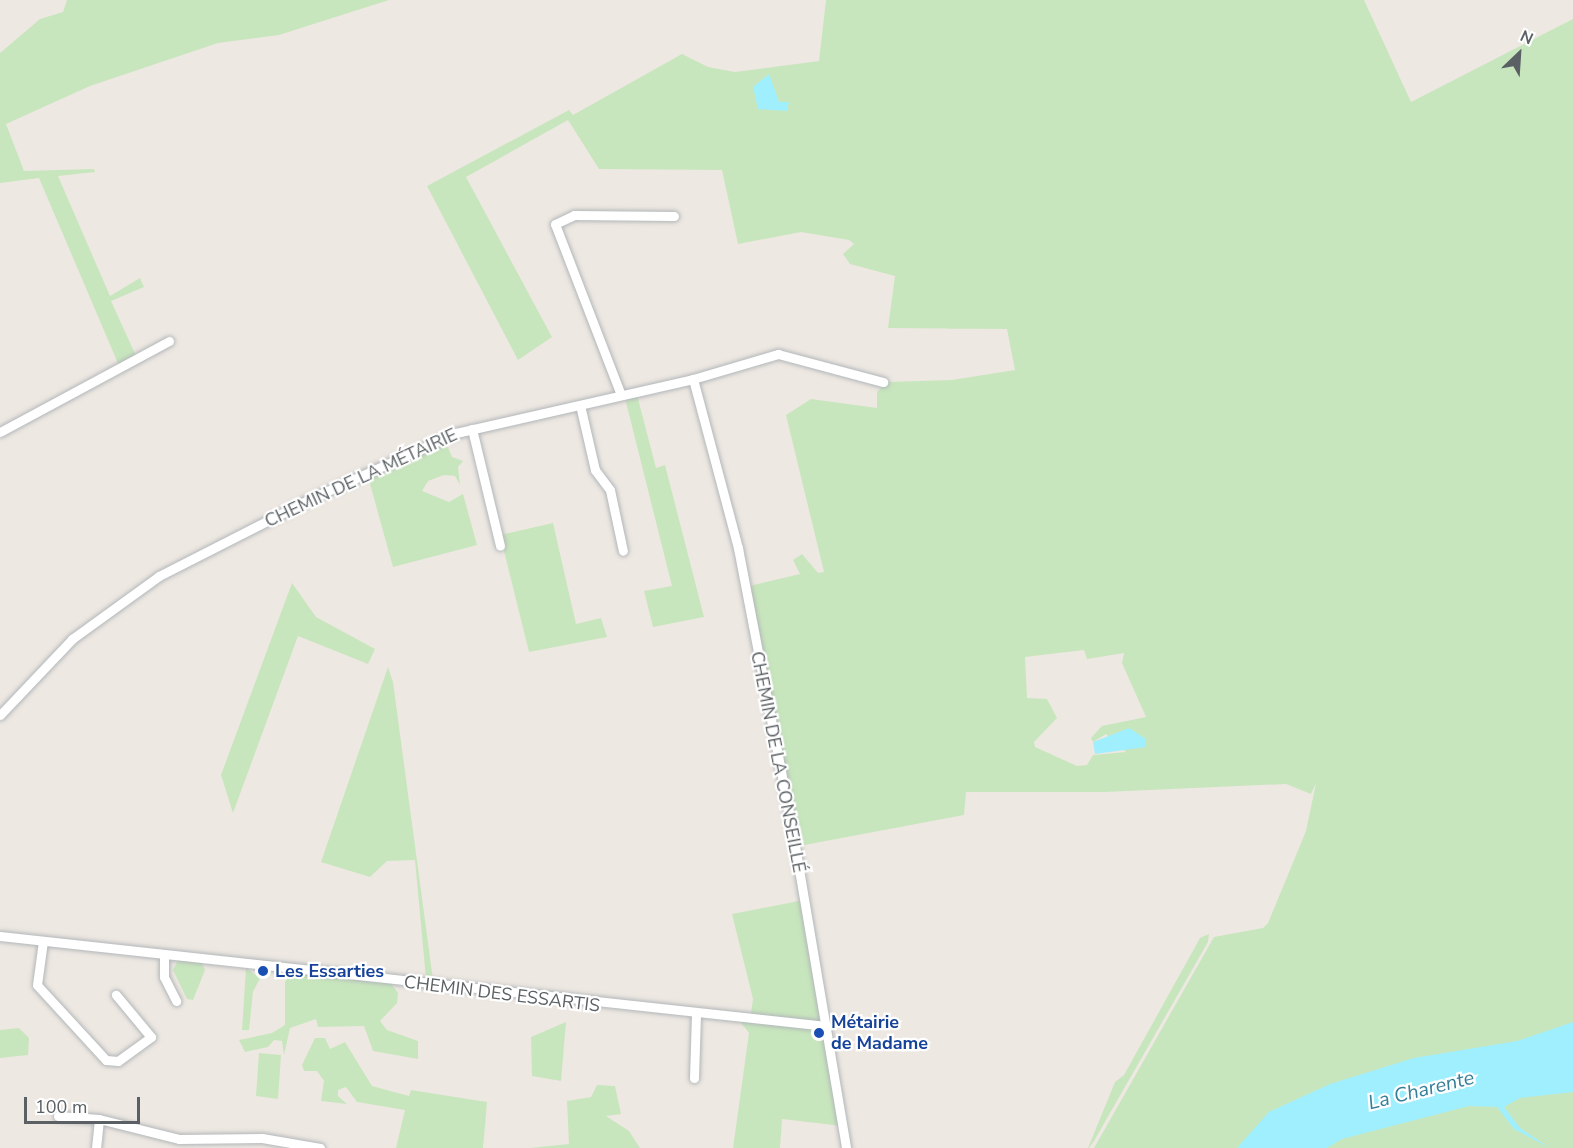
<!DOCTYPE html>
<html>
<head>
<meta charset="utf-8">
<style>
  body { margin:0 }
  #map { position:relative; width:1573px; height:1148px; overflow:hidden; background:#eee8e2; font-family:"Nunito Sans",sans-serif }
  div>[style] { position:absolute }
  .green>* { inset:0; background:#c8e6bd }
  .water>* { inset:0; background:#a0efff }
  .roads { filter:drop-shadow(0 0 2px #b2b7ba) drop-shadow(0 0 2px #b2b7ba) }
  .minor>* { height:9px; margin:-4.5px; padding:0 4.5px; transform-origin:4.5px; border-radius:4.5px; background:#fff }
  .dots>* { width:16px; height:16px; translate:-50% -50%; box-sizing:border-box; border:3px solid #fff; border-radius:50% }
  span { translate:-50% -50%; white-space:nowrap; text-align:center; line-height:1.15; -webkit-text-stroke:4.5px #fff; paint-order:stroke }
  .street-label { font-size:18px; color:#5a6063 }
  .transit-label { font-size:18px; color:#164399; font-weight:700 }
  .left { translate:0 -50%; text-align:left }
  .water-label { font-size:20px; color:#347f99; font-style:italic }
  .north { position:absolute; left:1489px; top:24px; width:60px; height:60px; -webkit-text-stroke:4px #fff; paint-order:stroke; rotate:25deg; font-size:16px; font-weight:700; line-height:24px; text-align:center; color:#5a6063 }
  .north::after { content:''; display:block; margin:auto; width:21px; height:27px; background:#5a6063; clip-path:polygon(50% 0,100% 100%,50% 72%,0 100%) }
  .scale { position:absolute; left:24px; top:1097px; width:116px; height:27px; box-sizing:border-box; border:3px solid #5a6063; border-top:0; padding-left:8px; font-size:18px; line-height:21px; white-space:nowrap; color:#5a6063; -webkit-text-stroke:4px #fff; paint-order:stroke }
</style>
</head>
<body>
<div id="map">
  <div class="green">
    <i style="clip-path:polygon(67px 0,389px 0,279px 35px,218px 43px,90px 86px,6px 124px,24px 171px,94px 169px,95px 172px,58px 176px,110px 296px,140px 278px,144px 287px,111px 301px,137px 358px,120px 368px,39px 178px,0 183px,0 53px,40px 19px,63px 12px)"></i>
    <i style="clip-path:polygon(evenodd,826px 0,1364px 0,1411px 102px,1573px 19px,1573px 1148px,1094px 1148px,1214px 937px,1263px 928px,1268px 923px,1306px 831px,1316px 783px,1311px 794px,1286px 784px,1105px 792px,966px 792px,964px 815px,799px 846px,745px 587px,800px 574px,793px 560px,802px 554px,818px 573px,824px 572px,786px 415px,811px 399px,877px 408px,877px 392px,887px 382px,952px 380px,1015px 370px,1007px 329px,888px 328px,895px 276px,850px 264px,843px 254px,854px 244px,849px 240px,801px 232px,738px 244px,722px 170px,599px 169px,568px 120px,466px 177px,552px 337px,518px 360px,427px 186px,569px 110px,573px 115px,682px 54px,708px 67px,735px 72px,819px 61px,826px 0,1084px 650px,1087px 659px,1124px 653px,1122px 663px,1146px 717px,1102px 726px,1091px 738px,1093px 742px,1106px 734px,1126px 752px,1093px 755px,1087px 765px,1077px 766px,1035px 747px,1034px 742px,1057px 718px,1047px 699px,1027px 698px,1025px 657px,1084px 650px)"></i>
    <i style="clip-path:polygon(637px 395px,656px 468px,665px 465px,704px 617px,653px 627px,644px 591px,672px 586px,625px 398px)"></i>
    <i style="clip-path:polygon(444px 438px,452px 457px,463px 461px,458px 467px,460px 485px,455px 476px,444px 475px,428px 481px,422px 491px,449px 502px,463px 494px,477px 545px,393px 567px,367px 473px)"></i>
    <i style="clip-path:polygon(553px 523px,576px 624px,601px 618px,607px 637px,529px 652px,500px 535px)"></i>
    <i style="clip-path:polygon(292px 583px,316px 617px,375px 649px,368px 664px,298px 636px,233px 813px,221px 775px)"></i>
    <i style="clip-path:polygon(388px 667px,393px 682px,433px 980px,426px 979px,415px 860px,387px 861px,370px 877px,321px 862px)"></i>
    <i style="clip-path:polygon(804px 900px,842px 1126px,782px 1119px,780px 1148px,733px 1148px,749px 1033px,738px 1019px,750px 1020px,753px 999px,732px 914px)"></i>
    <i style="clip-path:polygon(1209px 934px,1208px 942px,1094px 1141px,1089px 1148px,1088px 1148px,1115px 1082px,1124px 1075px,1200px 938px)"></i>
    <i style="clip-path:polygon(180px 956px,201px 961px,205px 970px,193px 1000px,187px 999px,173px 970px)"></i>
    <i style="clip-path:polygon(246px 968px,260px 978px,253px 992px,249px 1030px,242px 1030px)"></i>
    <i style="clip-path:polygon(291px 973px,386px 976px,398px 993px,397px 1003px,380px 1021px,387px 1030px,418px 1041px,418px 1059px,373px 1051px,364px 1026px,318px 1027px,316px 1019px,290px 1028px,284px 1055px,282px 1041px,274px 1040px,268px 1047px,245px 1052px,239px 1040px,272px 1033px,285px 1025px,285px 982px)"></i>
    <i style="clip-path:polygon(566px 1022px,561px 1081px,532px 1076px,531px 1037px)"></i>
    <i style="clip-path:polygon(19px 1028px,29px 1038px,28px 1055px,0 1058px,0 1030px)"></i>
    <i style="clip-path:polygon(315px 1038px,325px 1038px,330px 1049px,345px 1042px,372px 1086px,409px 1096px,411px 1090px,487px 1102px,483px 1148px,396px 1148px,405px 1110px,357px 1102px,346px 1087px,338px 1090px,338px 1096px,347px 1104px,321px 1101px,324px 1081px,317px 1071px,304px 1071px,302px 1065px)"></i>
    <i style="clip-path:polygon(259px 1053px,281px 1055px,278px 1099px,256px 1096px)"></i>
    <i style="clip-path:polygon(597px 1085px,615px 1086px,621px 1114px,606px 1116px,629px 1131px,640px 1148px,530px 1148px,569px 1144px,567px 1101px,591px 1097px)"></i>
  </div>
  <div class="water">
    <i style="clip-path:polygon(769px 74px,779px 102px,789px 102px,787px 111px,758px 109px,753px 87px)"></i>
    <i style="clip-path:polygon(1129px 728px,1146px 739px,1146px 747px,1095px 754px,1093px 742px)"></i>
    <i style="clip-path:polygon(1573px 1022px,1573px 1092px,1520px 1098px,1504px 1107px,1520px 1128px,1550px 1148px,1514px 1129px,1497px 1107px,1469px 1106px,1342px 1139px,1327px 1148px,1237px 1148px,1269px 1112px,1330px 1084px,1414px 1058px,1517px 1041px)"></i>
  </div>
  <div class="roads">
    <div class="minor">
      <i style="left:693px;top:379px;width:175px;rotate:75.1deg"></i>
      <i style="left:738px;top:548px;width:279px;rotate:79.1deg"></i>
      <i style="left:791px;top:822px;width:331px;rotate:80.4deg"></i>
      <i style="left:621px;top:395px;width:183px;rotate:-111.1deg"></i>
      <i style="left:555px;top:224px;width:21px;rotate:-25deg"></i>
      <i style="left:574px;top:215px;width:100px;rotate:0.6deg"></i>
      <i style="left:580px;top:405px;width:67px;rotate:77deg"></i>
      <i style="left:595px;top:470px;width:25px;rotate:53deg"></i>
      <i style="left:610px;top:490px;width:62px;rotate:78deg"></i>
      <i style="left:472px;top:429px;width:120px;rotate:76.5deg"></i>
      <i style="left:0;top:432px;width:192px;rotate:-28.3deg"></i>
      <i style="left:0;top:715px;width:105px;rotate:-46.5deg"></i>
      <i style="left:72px;top:639px;width:107px;rotate:-35.9deg"></i>
      <i style="left:159px;top:576px;width:172px;rotate:-27deg"></i>
      <i style="left:312px;top:498px;width:158px;rotate:-24.3deg"></i>
      <i style="left:456px;top:433px;width:243px;rotate:-12.8deg"></i>
      <i style="left:693px;top:379px;width:89px;rotate:-16.4deg"></i>
      <i style="left:778px;top:354px;width:109px;rotate:14.9deg"></i>
      <i style="left:0;top:936px;width:831px;rotate:6.22deg"></i>
      <i style="left:43px;top:941px;width:44px;rotate:97.8deg"></i>
      <i style="left:37px;top:985px;width:102px;rotate:47.4deg"></i>
      <i style="left:106px;top:1060px;width:12px;rotate:5deg"></i>
      <i style="left:118px;top:1061px;width:41px;rotate:-36deg"></i>
      <i style="left:151px;top:1037px;width:55px;rotate:-129.8deg"></i>
      <i style="left:164px;top:955px;width:22px;rotate:90deg"></i>
      <i style="left:164px;top:977px;width:27px;rotate:63deg"></i>
      <i style="left:694px;top:1078px;width:62px;rotate:-88.2deg"></i>
      <i style="left:58px;top:1116px;width:41px;rotate:4.2deg"></i>
      <i style="left:99px;top:1119px;width:82px;rotate:14deg"></i>
      <i style="left:179px;top:1139px;width:83px;rotate:-0.7deg"></i>
      <i style="left:262px;top:1138px;width:59px;rotate:9.8deg"></i>
      <i style="left:96px;top:1148px;width:29px;rotate:-84deg"></i>
    </div>
  </div>
  <div class="dots">
    <i style="left:263px;top:971px;background:#1a4fb4"></i>
    <i style="left:819px;top:1033px;background:#1a4fb4"></i>
  </div>
  <div class="street-label">
    <span style="left:361px;top:478px;rotate:-25deg">CHEMIN DE LA MÉTAIRIE</span>
    <span style="left:778px;top:762px;rotate:79deg">CHEMIN DE LA CONSEILLÉ</span>
    <span style="left:502px;top:994px;rotate:7deg">CHEMIN DES ESSARTIS</span>
  </div>
  <div class="transit-label">
    <span class="left" style="left:275px;top:971px">Les Essarties</span>
    <span class="left" style="left:831px;top:1033px">Métairie<br>de Madame</span>
  </div>
  <div class="water-label">
    <span style="left:1421px;top:1090px;rotate:-14deg">La Charente</span>
  </div>
  <div class="north">N</div>
  <div class="scale">100 m</div>
</div>
</body>
</html>
